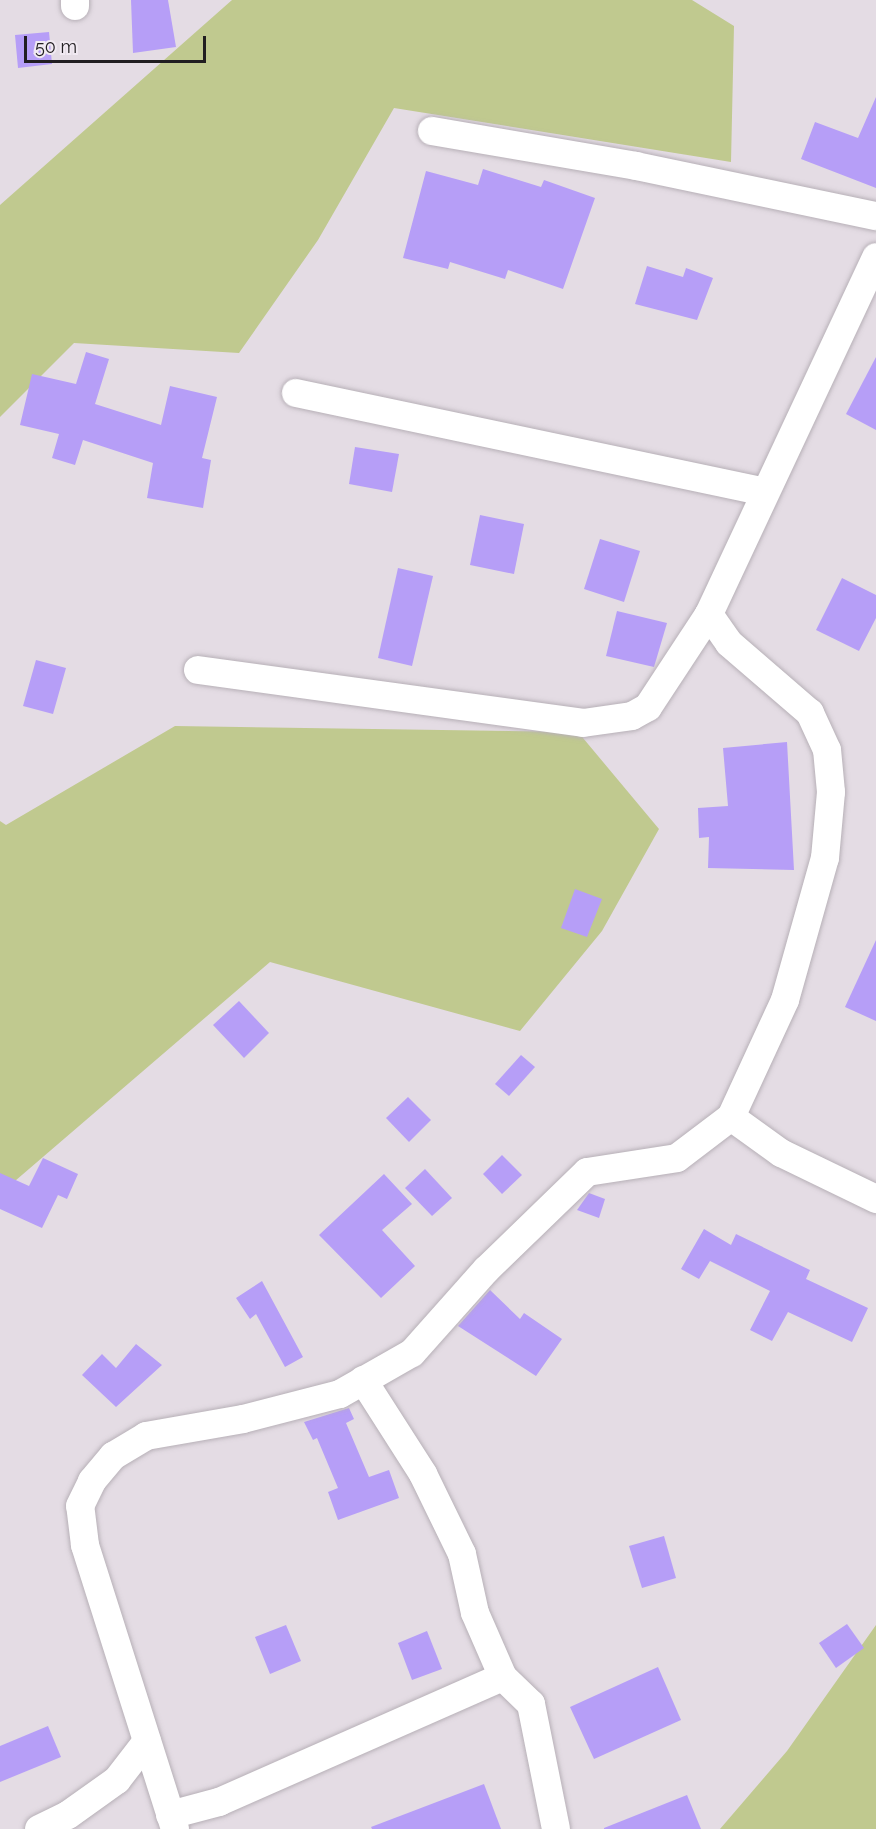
<!DOCTYPE html>
<html>
<head>
<meta charset="utf-8">
<style>
  body { margin:0 }
  #map { position:relative; width:876px; height:1829px; overflow:hidden; background:#e4dce4; font-family:Raleway,sans-serif }
  div>[style] { position:absolute }
  .green>* { inset:0; background:#c0c98f }
  .building>* { inset:0; background:#b69ef7 }
  .roads { filter:drop-shadow(0 0 2px #b7b0b7) drop-shadow(0 0 2px #b7b0b7) }
  .minor>* { height:28px; margin:-14px; padding:0 14px; transform-origin:14px; border-radius:14px; background:#fff }
  span { translate:-50% -50%; white-space:nowrap; text-align:center; line-height:1.15; -webkit-text-stroke:4.5px #f1eaf2; paint-order:stroke }
  .scale { position:absolute; left:24px; top:36px; width:182px; height:27px; box-sizing:border-box; border:3px solid #211e21; border-top:0; padding-left:8px; font-size:18px; line-height:21px; white-space:nowrap; color:#211e21; -webkit-text-stroke:4px #f1eaf2; paint-order:stroke }
</style>
</head>
<body>
<div id="map">
  <div class="green">
    <i style="clip-path:polygon(232px 0,692px 0,734px 26px,731px 162px,394px 108px,318px 240px,239px 353px,74px 343px,0 417px,0 205px)"></i>
    <i style="clip-path:polygon(175px 726px,578px 732px,659px 829px,602px 931px,520px 1031px,270px 962px,8px 1187px,0 1200px,0 821px,6px 825px)"></i>
    <i style="clip-path:polygon(876px 1625px,876px 1829px,720px 1829px,787px 1751px)"></i>
  </div>
  <div class="building">
    <i style="clip-path:polygon(131px 0,168px 0,176px 47px,133px 53px)"></i>
    <i style="clip-path:polygon(49px 32px,52px 64px,18px 68px,15px 35px)"></i>
    <i style="clip-path:polygon(876px 97px,876px 188px,801px 159px,815px 122px,858px 138px)"></i>
    <i style="clip-path:polygon(483px 169px,541px 187px,544px 180px,595px 198px,563px 289px,508px 270px,505px 279px,450px 262px,448px 269px,403px 258px,426px 171px,478px 185px)"></i>
    <i style="clip-path:polygon(647px 266px,683px 277px,686px 268px,713px 278px,697px 320px,635px 304px)"></i>
    <i style="clip-path:polygon(86px 352px,109px 359px,95px 404px,161px 425px,170px 386px,217px 397px,202px 458px,211px 460px,203px 508px,147px 498px,153px 463px,83px 440px,75px 465px,52px 458px,59px 434px,20px 425px,32px 374px,76px 384px)"></i>
    <i style="clip-path:polygon(876px 357px,876px 430px,846px 414px)"></i>
    <i style="clip-path:polygon(355px 447px,399px 454px,392px 492px,349px 484px)"></i>
    <i style="clip-path:polygon(480px 515px,524px 524px,514px 574px,470px 565px)"></i>
    <i style="clip-path:polygon(600px 539px,640px 551px,624px 602px,584px 589px)"></i>
    <i style="clip-path:polygon(398px 568px,433px 576px,412px 666px,378px 658px)"></i>
    <i style="clip-path:polygon(842px 578px,876px 595px,876px 618px,859px 651px,816px 630px)"></i>
    <i style="clip-path:polygon(617px 611px,667px 623px,654px 667px,606px 656px)"></i>
    <i style="clip-path:polygon(36px 660px,66px 668px,53px 714px,23px 706px)"></i>
    <i style="clip-path:polygon(787px 742px,794px 870px,708px 868px,709px 837px,699px 838px,698px 808px,728px 806px,723px 748px)"></i>
    <i style="clip-path:polygon(575px 889px,602px 899px,587px 937px,561px 928px)"></i>
    <i style="clip-path:polygon(876px 940px,876px 1021px,845px 1007px)"></i>
    <i style="clip-path:polygon(239px 1001px,269px 1033px,244px 1058px,213px 1025px)"></i>
    <i style="clip-path:polygon(521px 1055px,535px 1067px,509px 1096px,495px 1084px)"></i>
    <i style="clip-path:polygon(408px 1097px,431px 1120px,409px 1142px,386px 1118px)"></i>
    <i style="clip-path:polygon(502px 1155px,522px 1175px,502px 1194px,483px 1174px)"></i>
    <i style="clip-path:polygon(43px 1158px,78px 1174px,67px 1199px,58px 1195px,42px 1228px,0 1209px,0 1173px,29px 1186px)"></i>
    <i style="clip-path:polygon(425px 1169px,452px 1198px,432px 1216px,405px 1188px)"></i>
    <i style="clip-path:polygon(384px 1174px,412px 1204px,382px 1230px,415px 1266px,381px 1298px,319px 1235px)"></i>
    <i style="clip-path:polygon(589px 1193px,605px 1199px,599px 1218px,577px 1210px)"></i>
    <i style="clip-path:polygon(704px 1229px,731px 1245px,736px 1234px,810px 1270px,806px 1279px,868px 1308px,852px 1342px,788px 1312px,772px 1341px,750px 1330px,770px 1291px,710px 1261px,699px 1279px,681px 1269px)"></i>
    <i style="clip-path:polygon(262px 1281px,303px 1357px,285px 1367px,256px 1314px,250px 1319px,236px 1298px)"></i>
    <i style="clip-path:polygon(490px 1290px,520px 1319px,524px 1313px,562px 1339px,536px 1376px,458px 1326px)"></i>
    <i style="clip-path:polygon(136px 1344px,162px 1365px,116px 1407px,82px 1375px,102px 1354px,116px 1368px)"></i>
    <i style="clip-path:polygon(349px 1408px,354px 1419px,346px 1423px,369px 1477px,389px 1470px,399px 1498px,338px 1520px,328px 1492px,338px 1488px,317px 1438px,313px 1440px,304px 1422px)"></i>
    <i style="clip-path:polygon(664px 1536px,676px 1578px,642px 1588px,629px 1546px)"></i>
    <i style="clip-path:polygon(847px 1624px,864px 1648px,836px 1668px,819px 1643px)"></i>
    <i style="clip-path:polygon(286px 1625px,301px 1661px,270px 1674px,255px 1637px)"></i>
    <i style="clip-path:polygon(427px 1631px,442px 1669px,412px 1680px,398px 1643px)"></i>
    <i style="clip-path:polygon(658px 1667px,681px 1720px,594px 1759px,570px 1707px)"></i>
    <i style="clip-path:polygon(48px 1726px,61px 1757px,0 1782px,0 1746px)"></i>
    <i style="clip-path:polygon(484px 1784px,501px 1829px,372px 1829px,371px 1827px)"></i>
    <i style="clip-path:polygon(687px 1795px,701px 1829px,604px 1829px,604px 1828px)"></i>
  </div>
  <div class="roads">
    <div class="minor">
      <i style="left:75px;top:0;width:6px;rotate:90deg"></i>
      <i style="left:432px;top:131px;width:207px;rotate:9.7deg"></i>
      <i style="left:636px;top:166px;width:245px;rotate:11.8deg"></i>
      <i style="left:296px;top:393px;width:478px;rotate:11.9deg"></i>
      <i style="left:198px;top:670px;width:389px;rotate:7.8deg"></i>
      <i style="left:583px;top:723px;width:49px;rotate:-8.1deg"></i>
      <i style="left:632px;top:716px;width:18px;rotate:-29deg"></i>
      <i style="left:648px;top:707px;width:111px;rotate:-56.7deg"></i>
      <i style="left:709px;top:614px;width:394px;rotate:-64.9deg"></i>
      <i style="left:731px;top:1117px;width:62px;rotate:35.8deg"></i>
      <i style="left:781px;top:1153px;width:106px;rotate:25.8deg"></i>
      <i style="left:363px;top:1380px;width:112px;rotate:57.4deg"></i>
      <i style="left:423px;top:1474px;width:89px;rotate:64deg"></i>
      <i style="left:462px;top:1554px;width:60px;rotate:77.6deg"></i>
      <i style="left:475px;top:1613px;width:70px;rotate:66.4deg"></i>
      <i style="left:503px;top:1677px;width:39px;rotate:44deg"></i>
      <i style="left:531px;top:1704px;width:127px;rotate:78.7deg"></i>
      <i style="left:170px;top:1815px;width:51px;rotate:-14.9deg"></i>
      <i style="left:219px;top:1802px;width:310px;rotate:-23.8deg"></i>
      <i style="left:39px;top:1829px;width:32px;rotate:-26deg"></i>
      <i style="left:68px;top:1815px;width:60px;rotate:-35.5deg"></i>
      <i style="left:117px;top:1780px;width:49px;rotate:-52.4deg"></i>
      <i style="left:175px;top:1829px;width:298px;rotate:-107.6deg"></i>
      <i style="left:85px;top:1545px;width:39px;rotate:-97deg"></i>
      <i style="left:80px;top:1506px;width:28px;rotate:-64deg"></i>
      <i style="left:92px;top:1481px;width:33px;rotate:-50deg"></i>
      <i style="left:113px;top:1456px;width:39px;rotate:-31deg"></i>
      <i style="left:146px;top:1436px;width:98px;rotate:-9.9deg"></i>
      <i style="left:243px;top:1419px;width:100px;rotate:-14.5deg"></i>
      <i style="left:340px;top:1394px;width:83px;rotate:-29.7deg"></i>
      <i style="left:412px;top:1353px;width:111px;rotate:-48.3deg"></i>
      <i style="left:486px;top:1270px;width:141px;rotate:-44.1deg"></i>
      <i style="left:587px;top:1172px;width:91px;rotate:-8.8deg"></i>
      <i style="left:677px;top:1158px;width:68px;rotate:-37.2deg"></i>
      <i style="left:731px;top:1117px;width:129px;rotate:-65.2deg"></i>
      <i style="left:785px;top:1000px;width:148px;rotate:-74.3deg"></i>
      <i style="left:825px;top:858px;width:66px;rotate:-84.8deg"></i>
      <i style="left:831px;top:792px;width:42px;rotate:-95.4deg"></i>
      <i style="left:827px;top:750px;width:41px;rotate:-114.7deg"></i>
      <i style="left:810px;top:713px;width:107px;rotate:-139.2deg"></i>
      <i style="left:729px;top:643px;width:35px;rotate:-125deg"></i>
    </div>
  </div>
  <div class="scale">50 m</div>
</div>
</body>
</html>
